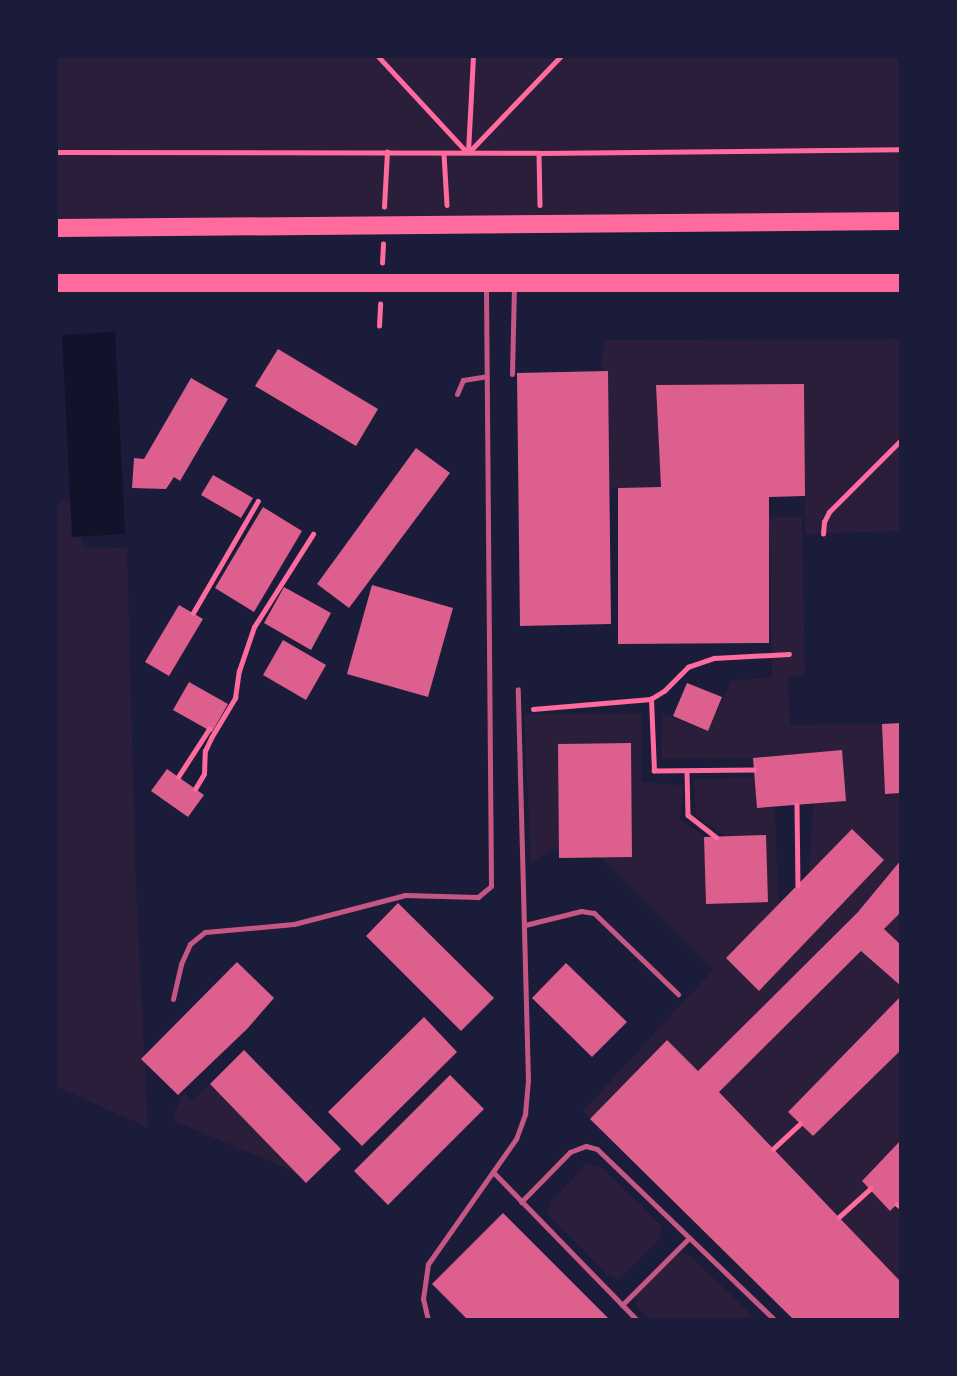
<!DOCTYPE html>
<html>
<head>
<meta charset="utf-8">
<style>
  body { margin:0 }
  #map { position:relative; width:957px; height:1376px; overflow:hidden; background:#1b1b3a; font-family:Figtree,sans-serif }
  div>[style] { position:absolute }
  .green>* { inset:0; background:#2a1e3b }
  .water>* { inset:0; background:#12122b }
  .building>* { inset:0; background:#dd5f8e }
  .path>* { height:4.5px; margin:-2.25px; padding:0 2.25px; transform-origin:2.25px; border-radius:2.25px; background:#ff6b9d }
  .service>* { height:5px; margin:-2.5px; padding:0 2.5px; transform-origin:2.5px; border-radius:2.5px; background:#c65784 }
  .primary>* { height:18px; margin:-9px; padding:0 9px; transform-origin:9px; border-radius:9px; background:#ff6b9d }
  span { translate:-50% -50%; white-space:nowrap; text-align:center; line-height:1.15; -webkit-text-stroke:5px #1b1b3a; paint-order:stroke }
  .frame { position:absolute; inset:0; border:58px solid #1b1b3a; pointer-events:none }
</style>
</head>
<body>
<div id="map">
  <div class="green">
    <i style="clip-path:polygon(56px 56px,901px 56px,901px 222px,56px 227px)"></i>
    <i style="clip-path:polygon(901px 339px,901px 531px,805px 534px,804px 384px,657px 385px,661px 487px,610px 488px,608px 372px,601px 371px,604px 340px)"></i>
    <i style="clip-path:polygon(56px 501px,76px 501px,82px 547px,127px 548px,136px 888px,148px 1128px,56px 1086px)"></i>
    <i style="clip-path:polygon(769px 517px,802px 517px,805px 676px,788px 677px,790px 725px,882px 724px,885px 793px,901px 793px,901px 858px,885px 883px,858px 912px,698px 1071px,666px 1040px,590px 1119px,583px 1111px,713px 970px,600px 857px,632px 856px,631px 743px,558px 744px,559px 847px,531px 863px,524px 714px,641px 713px,641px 782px,683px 785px,680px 819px,704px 837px,706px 904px,768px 901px,766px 835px,727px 837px,696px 816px,694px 779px,755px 778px,757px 808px,775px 806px,778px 906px,726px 958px,759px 990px,884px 860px,852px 829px,809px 874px,813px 803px,842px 751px,753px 758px,661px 759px,662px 714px,708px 730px,732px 680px,772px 678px)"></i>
    <i style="clip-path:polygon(901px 912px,901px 945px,884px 929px)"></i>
    <i style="clip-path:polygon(861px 951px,901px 986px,901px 996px,788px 1112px,813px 1136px,901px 1050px,901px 1140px,862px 1181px,890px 1210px,901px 1200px,901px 1282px,719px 1092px)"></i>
    <i style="clip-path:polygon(210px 1084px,297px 1173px,172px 1120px,184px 1092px,193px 1101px)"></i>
    <i style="clip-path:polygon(587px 1164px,601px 1167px,662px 1226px,660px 1239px,619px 1280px,609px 1276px,548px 1214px,549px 1203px)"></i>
    <i style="clip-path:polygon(680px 1252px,693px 1258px,757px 1320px,650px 1320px,635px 1305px,637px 1294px)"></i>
  </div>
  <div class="water">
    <i style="clip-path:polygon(115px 332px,125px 534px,72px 537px,62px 335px)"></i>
  </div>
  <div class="building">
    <i style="clip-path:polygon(278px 349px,378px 409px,356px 446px,255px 386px)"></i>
    <i style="clip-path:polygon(608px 371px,611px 624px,520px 626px,517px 373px)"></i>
    <i style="clip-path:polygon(191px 378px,228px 399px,180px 481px,174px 477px,166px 489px,132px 488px,134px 458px,144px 459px)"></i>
    <i style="clip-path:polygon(804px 384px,805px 496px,769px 497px,769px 643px,618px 644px,618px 488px,661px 487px,656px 385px)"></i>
    <i style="clip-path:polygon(416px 448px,450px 473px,349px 608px,317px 584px)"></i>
    <i style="clip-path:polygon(213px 475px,253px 498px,241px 518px,201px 495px)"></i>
    <i style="clip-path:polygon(263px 507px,302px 531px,254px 612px,215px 588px)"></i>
    <i style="clip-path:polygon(372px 585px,453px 608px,428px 697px,347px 674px)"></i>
    <i style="clip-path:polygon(284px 587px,331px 613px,311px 650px,264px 623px)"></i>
    <i style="clip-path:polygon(179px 605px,203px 619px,169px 676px,145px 662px)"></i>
    <i style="clip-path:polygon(283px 640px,326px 665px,306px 700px,263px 675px)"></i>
    <i style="clip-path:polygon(189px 682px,228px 704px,212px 732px,173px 710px)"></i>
    <i style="clip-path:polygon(687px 683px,722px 697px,708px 731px,673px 716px)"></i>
    <i style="clip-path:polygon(901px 723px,901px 793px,885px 794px,882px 724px)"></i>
    <i style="clip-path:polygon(631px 743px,632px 857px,559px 858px,558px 744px)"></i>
    <i style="clip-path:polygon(842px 750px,846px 801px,757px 808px,753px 758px)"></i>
    <i style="clip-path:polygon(167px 769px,204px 795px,188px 817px,151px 791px)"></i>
    <i style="clip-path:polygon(852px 829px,884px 860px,759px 991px,726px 958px)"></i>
    <i style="clip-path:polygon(766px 835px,768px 902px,706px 904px,704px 837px)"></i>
    <i style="clip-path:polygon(901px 860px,901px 912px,884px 929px,901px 945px,901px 986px,861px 951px,719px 1092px,901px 1282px,901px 1320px,794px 1320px,590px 1119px,667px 1040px,698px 1071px,858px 912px)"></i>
    <i style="clip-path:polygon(398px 903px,494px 998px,461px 1031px,366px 936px)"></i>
    <i style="clip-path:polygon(237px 962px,274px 998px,247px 1029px,178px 1095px,141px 1059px)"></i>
    <i style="clip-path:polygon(566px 963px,627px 1022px,592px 1057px,532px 998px)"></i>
    <i style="clip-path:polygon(901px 996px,901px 1050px,813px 1136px,788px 1112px)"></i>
    <i style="clip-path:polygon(424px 1017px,457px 1052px,362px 1146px,328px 1112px)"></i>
    <i style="clip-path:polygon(244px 1050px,341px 1149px,306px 1183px,210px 1084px)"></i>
    <i style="clip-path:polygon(450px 1075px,484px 1109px,388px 1205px,354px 1171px)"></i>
    <i style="clip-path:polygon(901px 1140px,901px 1200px,890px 1211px,862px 1181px)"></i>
    <i style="clip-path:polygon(503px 1213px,610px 1320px,468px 1320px,432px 1284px)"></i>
  </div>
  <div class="path">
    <i style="left:378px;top:56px;width:131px;rotate:47.2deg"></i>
    <i style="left:56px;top:152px;width:483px;rotate:0.1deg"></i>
    <i style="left:539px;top:153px;width:362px;rotate:-0.6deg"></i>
    <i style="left:468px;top:152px;width:96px;rotate:-87deg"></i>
    <i style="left:469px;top:152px;width:133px;rotate:-46.2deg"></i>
    <i style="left:539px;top:153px;width:52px;rotate:88.9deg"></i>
    <i style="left:444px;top:154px;width:51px;rotate:86.6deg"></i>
    <i style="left:384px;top:207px;width:55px;rotate:-86.9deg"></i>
    <i style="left:382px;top:263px;width:19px;rotate:-87deg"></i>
    <i style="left:379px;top:326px;width:22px;rotate:-87deg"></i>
    <i style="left:823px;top:534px;width:12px;rotate:-85deg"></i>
    <i style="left:824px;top:522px;width:11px;rotate:-63deg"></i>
    <i style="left:829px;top:512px;width:102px;rotate:-45deg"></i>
    <i style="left:193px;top:613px;width:129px;rotate:-59.9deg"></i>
    <i style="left:533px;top:709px;width:118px;rotate:-4.8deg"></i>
    <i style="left:754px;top:770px;width:100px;rotate:179.4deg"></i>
    <i style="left:654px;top:771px;width:72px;rotate:-92.4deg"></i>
    <i style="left:651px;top:699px;width:15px;rotate:-32deg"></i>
    <i style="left:664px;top:691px;width:34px;rotate:-45deg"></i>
    <i style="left:688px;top:667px;width:28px;rotate:-19deg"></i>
    <i style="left:714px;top:658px;width:75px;rotate:-3.1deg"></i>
    <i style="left:687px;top:771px;width:44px;rotate:88.7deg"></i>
    <i style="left:688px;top:815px;width:36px;rotate:38deg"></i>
    <i style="left:178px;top:777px;width:57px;rotate:-57.1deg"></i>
    <i style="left:195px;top:789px;width:17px;rotate:-59deg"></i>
    <i style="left:204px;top:774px;width:23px;rotate:-88deg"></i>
    <i style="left:205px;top:751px;width:14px;rotate:-65deg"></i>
    <i style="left:211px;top:738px;width:47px;rotate:-59deg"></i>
    <i style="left:235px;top:698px;width:27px;rotate:-82deg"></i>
    <i style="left:239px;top:671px;width:46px;rotate:-71.2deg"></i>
    <i style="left:254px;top:627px;width:110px;rotate:-57.6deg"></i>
    <i style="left:797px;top:805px;width:80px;rotate:89.3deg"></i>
    <i style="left:773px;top:1149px;width:37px;rotate:-43deg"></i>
    <i style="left:897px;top:1204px;width:5px;rotate:37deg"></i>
    <i style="left:839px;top:1217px;width:42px;rotate:-42.1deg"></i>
  </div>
  <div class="service">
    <i style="left:512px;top:374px;width:87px;rotate:-88.7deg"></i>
    <i style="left:457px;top:394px;width:15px;rotate:-67deg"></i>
    <i style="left:463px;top:380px;width:24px;rotate:-9deg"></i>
    <i style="left:525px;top:925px;width:58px;rotate:-14deg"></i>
    <i style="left:581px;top:911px;width:13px;rotate:9deg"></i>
    <i style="left:594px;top:913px;width:117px;rotate:44deg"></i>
    <i style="left:173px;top:999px;width:36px;rotate:-77deg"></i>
    <i style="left:181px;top:964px;width:22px;rotate:-66deg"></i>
    <i style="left:190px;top:944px;width:19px;rotate:-39deg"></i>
    <i style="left:205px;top:932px;width:89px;rotate:-5.1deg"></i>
    <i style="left:294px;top:924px;width:115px;rotate:-14.6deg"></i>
    <i style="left:405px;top:895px;width:73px;rotate:1.6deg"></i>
    <i style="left:478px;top:897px;width:17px;rotate:-40deg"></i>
    <i style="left:491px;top:886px;width:601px;rotate:-90.48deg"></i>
    <i style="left:494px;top:1173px;width:205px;rotate:45.8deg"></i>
    <i style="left:521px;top:1202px;width:70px;rotate:-45.6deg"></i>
    <i style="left:570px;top:1152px;width:17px;rotate:-21deg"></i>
    <i style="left:586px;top:1146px;width:11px;rotate:15deg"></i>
    <i style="left:597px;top:1149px;width:247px;rotate:43.9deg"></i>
    <i style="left:622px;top:1305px;width:95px;rotate:-45deg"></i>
    <i style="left:428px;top:1320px;width:22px;rotate:-103deg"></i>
    <i style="left:423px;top:1299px;width:35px;rotate:-82deg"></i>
    <i style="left:428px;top:1264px;width:153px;rotate:-54.9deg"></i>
    <i style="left:516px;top:1139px;width:27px;rotate:-70deg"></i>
    <i style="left:525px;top:1114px;width:33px;rotate:-85deg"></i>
    <i style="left:528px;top:1081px;width:392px;rotate:-91.5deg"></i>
  </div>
  <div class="primary">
    <i style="left:56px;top:228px;width:845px;rotate:-0.47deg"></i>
    <i style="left:56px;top:283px;width:845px"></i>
  </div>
  <div class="frame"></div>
</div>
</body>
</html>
